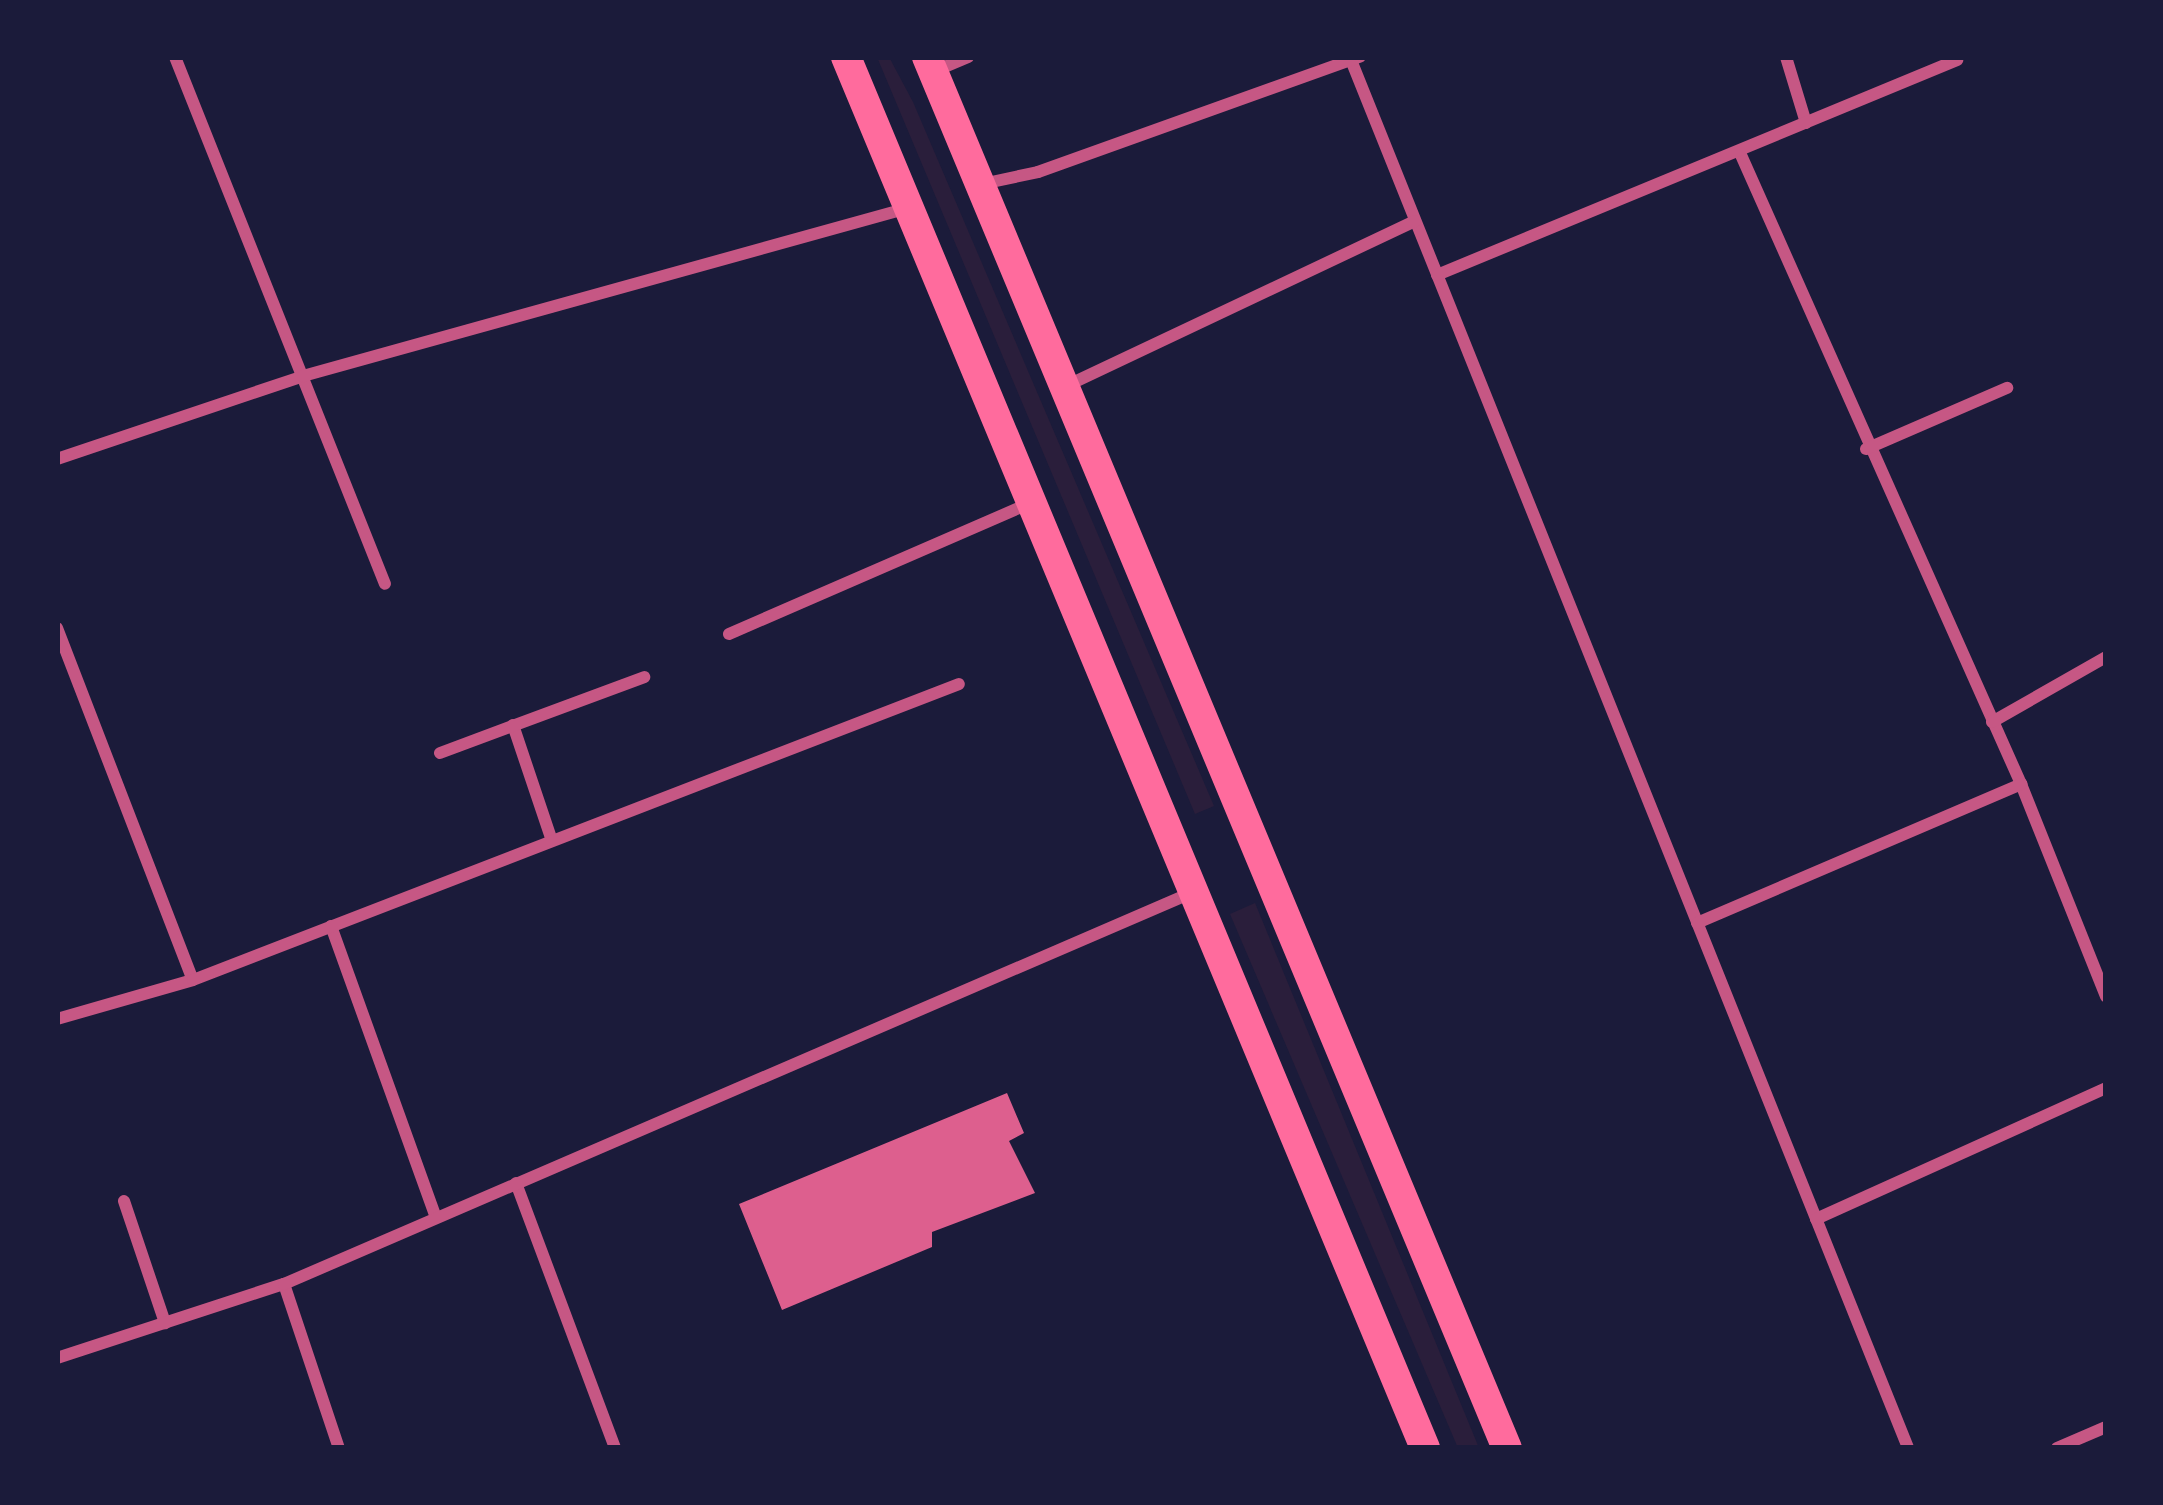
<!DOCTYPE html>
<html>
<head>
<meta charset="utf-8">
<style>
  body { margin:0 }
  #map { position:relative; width:2163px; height:1505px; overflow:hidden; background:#1b1b3a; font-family:Jost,sans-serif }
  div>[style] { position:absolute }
  .green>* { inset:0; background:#2a1e3b }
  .building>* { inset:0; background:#dd5f8e }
  .minor>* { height:12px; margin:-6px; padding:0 6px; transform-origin:6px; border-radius:6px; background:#c65784 }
  .primary>* { height:30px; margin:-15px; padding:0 15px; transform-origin:15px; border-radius:15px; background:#ff6b9d }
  span { translate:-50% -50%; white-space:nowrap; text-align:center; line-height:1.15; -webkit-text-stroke:12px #1b1b3a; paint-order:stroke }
  .frame { position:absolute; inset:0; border:60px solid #1b1b3a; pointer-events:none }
</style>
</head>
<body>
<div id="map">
  <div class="green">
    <i style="clip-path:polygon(877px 57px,889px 57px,913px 102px,1214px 806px,1195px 814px)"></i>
    <i style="clip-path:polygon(1255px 903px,1479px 1448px,1458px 1448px,1230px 914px)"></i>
  </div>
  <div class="building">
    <i style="clip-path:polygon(1007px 1093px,1024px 1133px,1009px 1141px,1035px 1193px,932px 1232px,932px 1247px,782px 1310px,739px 1204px)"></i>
  </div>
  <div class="minor">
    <i style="left:175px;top:57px;width:567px;rotate:68.27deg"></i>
    <i style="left:1786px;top:57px;width:69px;rotate:73.1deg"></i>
    <i style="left:1351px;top:60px;width:1496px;rotate:68.13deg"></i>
    <i style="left:935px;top:71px;width:36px;rotate:-23deg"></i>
    <i style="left:1741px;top:155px;width:689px;rotate:66deg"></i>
    <i style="left:2021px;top:784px;width:229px;rotate:68.2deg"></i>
    <i style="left:982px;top:184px;width:57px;rotate:-12.1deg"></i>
    <i style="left:1038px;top:172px;width:342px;rotate:-19.7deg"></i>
    <i style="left:1437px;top:275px;width:563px;rotate:-22.46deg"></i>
    <i style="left:1066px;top:386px;width:386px;rotate:-25.3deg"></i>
    <i style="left:1866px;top:449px;width:154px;rotate:-23.4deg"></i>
    <i style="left:57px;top:459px;width:260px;rotate:-18.6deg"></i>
    <i style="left:303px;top:376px;width:628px;rotate:-15.52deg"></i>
    <i style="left:57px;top:628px;width:377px;rotate:68.9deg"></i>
    <i style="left:729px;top:634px;width:328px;rotate:-23.5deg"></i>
    <i style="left:1992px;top:722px;width:131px;rotate:-29.7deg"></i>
    <i style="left:513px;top:725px;width:122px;rotate:71.4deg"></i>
    <i style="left:440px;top:753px;width:218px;rotate:-20.4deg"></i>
    <i style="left:1697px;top:923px;width:353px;rotate:-23.2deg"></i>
    <i style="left:331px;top:926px;width:310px;rotate:70.2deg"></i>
    <i style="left:57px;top:1019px;width:141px;rotate:-16deg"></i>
    <i style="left:193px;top:980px;width:821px;rotate:-21.13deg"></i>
    <i style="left:516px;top:1183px;width:283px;rotate:69.5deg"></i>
    <i style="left:124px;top:1201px;width:129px;rotate:71.4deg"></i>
    <i style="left:1816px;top:1219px;width:318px;rotate:-24.3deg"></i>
    <i style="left:284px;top:1284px;width:173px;rotate:71.5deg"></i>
    <i style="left:57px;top:1358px;width:239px;rotate:-18.1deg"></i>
    <i style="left:284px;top:1284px;width:988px;rotate:-23.32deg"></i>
    <i style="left:2057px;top:1448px;width:53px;rotate:-23.2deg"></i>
  </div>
  <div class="primary">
    <i style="left:846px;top:57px;width:1507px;rotate:67.4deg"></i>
    <i style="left:927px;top:57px;width:1507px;rotate:67.37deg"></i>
  </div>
  <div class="frame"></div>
</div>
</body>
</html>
